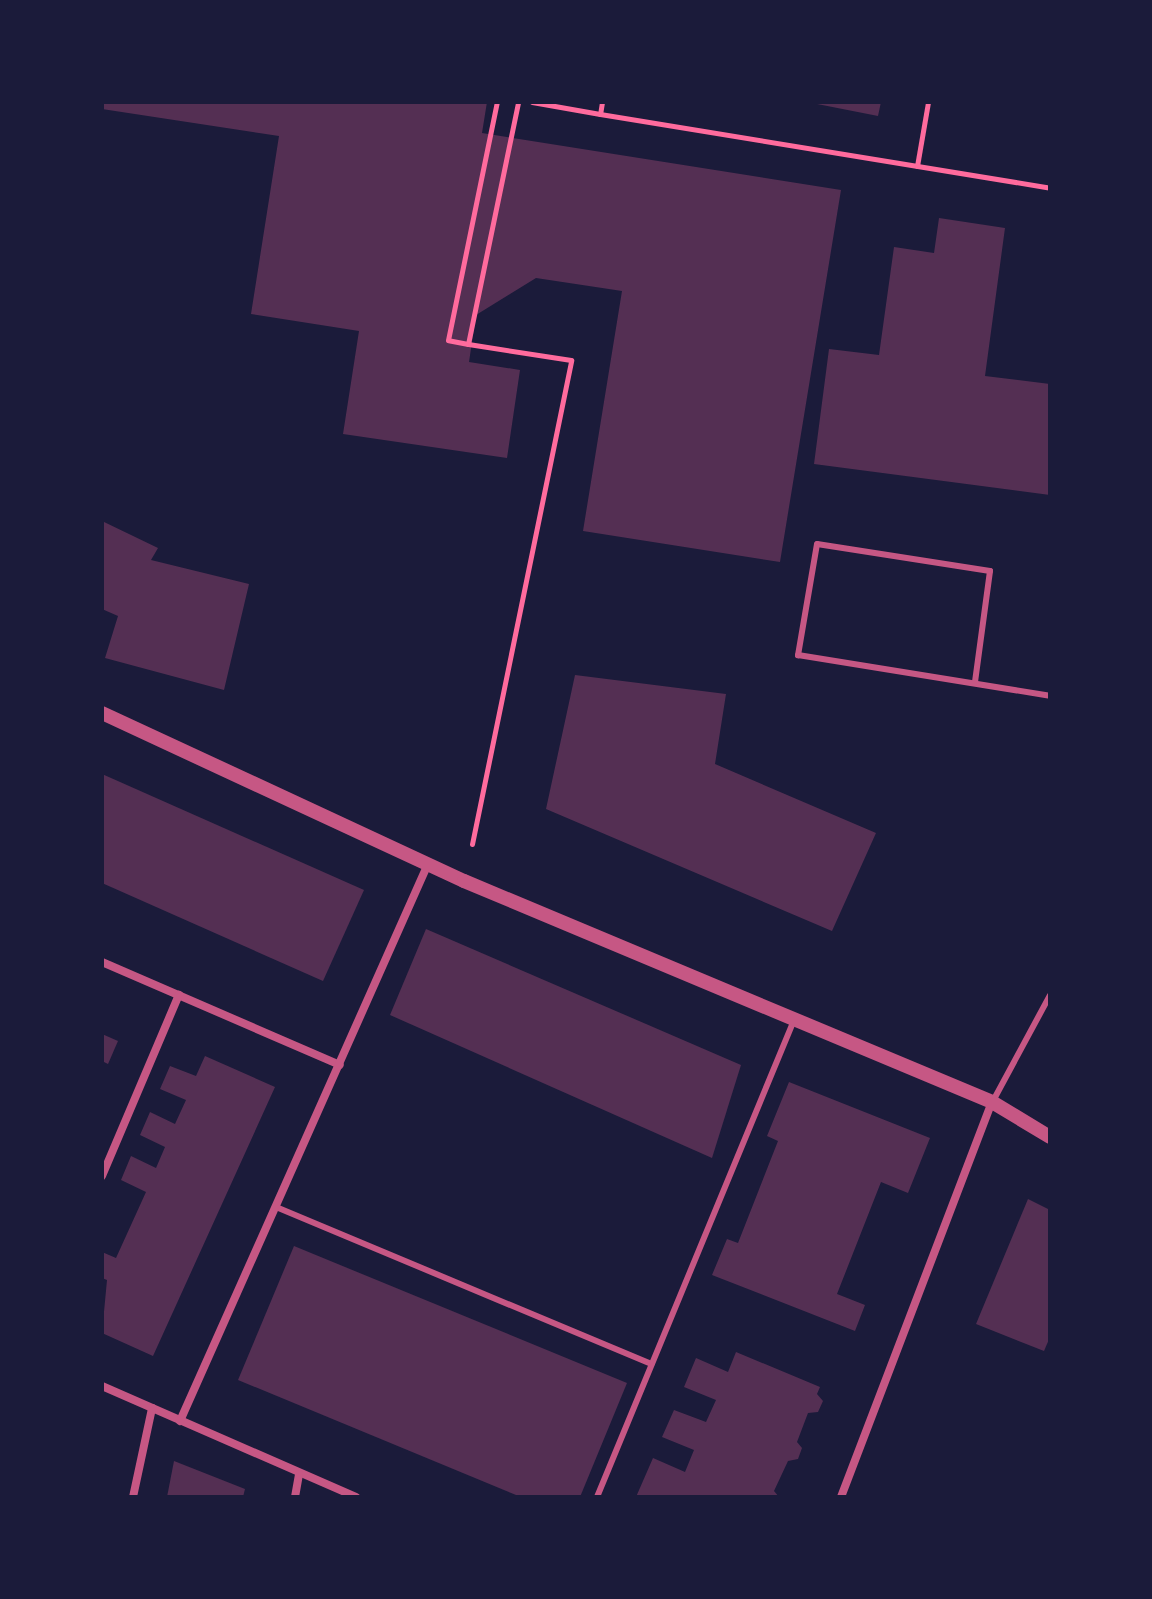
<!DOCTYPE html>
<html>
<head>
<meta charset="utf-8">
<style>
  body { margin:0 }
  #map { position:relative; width:1152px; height:1599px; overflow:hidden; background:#1b1b3a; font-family:Poppins,sans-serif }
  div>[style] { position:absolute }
  .building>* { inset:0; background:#542f53 }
  .path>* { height:5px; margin:-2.5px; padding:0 2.5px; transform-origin:2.5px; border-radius:2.5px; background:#ff6b9d }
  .service>* { height:6px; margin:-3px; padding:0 3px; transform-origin:3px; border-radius:3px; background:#c65784 }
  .minor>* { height:8px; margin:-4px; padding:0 4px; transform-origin:4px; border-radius:4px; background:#c65784 }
  .tertiary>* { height:14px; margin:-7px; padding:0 7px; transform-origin:7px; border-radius:7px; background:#c65784 }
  span { translate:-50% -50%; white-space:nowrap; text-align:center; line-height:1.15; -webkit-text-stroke:6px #1b1b3a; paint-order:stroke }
  .frame { position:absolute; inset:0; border:104px solid #1b1b3a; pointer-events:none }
</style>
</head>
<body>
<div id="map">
  <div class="building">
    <i style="clip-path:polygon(102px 102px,487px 102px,482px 133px,841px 190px,780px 562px,583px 531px,622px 291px,536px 278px,476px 315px,469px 362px,520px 370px,507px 458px,343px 434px,359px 331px,251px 314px,279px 136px,102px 109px)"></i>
    <i style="clip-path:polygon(807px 102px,881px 102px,878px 116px)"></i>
    <i style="clip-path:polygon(939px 218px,1005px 228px,985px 376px,1050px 384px,1050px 495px,814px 464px,829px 349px,879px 355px,894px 247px,934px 253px)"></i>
    <i style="clip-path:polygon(102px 521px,158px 548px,151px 560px,249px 584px,224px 690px,105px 658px,118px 616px,102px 609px)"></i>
    <i style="clip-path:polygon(575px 675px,726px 694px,715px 764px,876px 833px,832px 931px,546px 809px)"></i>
    <i style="clip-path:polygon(102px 774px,364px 890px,323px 981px,102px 883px)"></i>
    <i style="clip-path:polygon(426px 929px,741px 1065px,712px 1158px,390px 1015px)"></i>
    <i style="clip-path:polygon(102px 1034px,118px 1041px,108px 1064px,102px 1061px)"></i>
    <i style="clip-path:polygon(205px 1056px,275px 1087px,153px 1356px,102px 1333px,107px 1280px,102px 1278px,102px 1252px,116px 1258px,146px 1192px,121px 1180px,131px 1156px,156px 1168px,165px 1147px,140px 1135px,150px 1112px,175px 1124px,186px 1100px,160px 1089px,170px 1066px,196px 1076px)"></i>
    <i style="clip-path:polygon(789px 1082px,930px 1138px,908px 1193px,881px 1182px,837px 1294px,865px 1305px,855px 1331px,712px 1275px,727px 1239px,738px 1243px,778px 1141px,767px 1136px)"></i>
    <i style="clip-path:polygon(1028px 1199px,1050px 1210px,1050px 1337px,1044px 1351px,976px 1324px)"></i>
    <i style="clip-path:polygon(294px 1246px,627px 1383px,580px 1497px,521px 1497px,238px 1380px)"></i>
    <i style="clip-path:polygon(736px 1352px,820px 1387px,817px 1394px,823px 1401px,818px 1412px,808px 1413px,797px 1442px,802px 1448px,798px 1459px,788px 1461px,774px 1491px,779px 1497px,636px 1497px,653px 1458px,685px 1472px,694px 1450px,662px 1437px,674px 1410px,706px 1422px,716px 1400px,684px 1387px,696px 1358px,728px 1372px)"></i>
    <i style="clip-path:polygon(174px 1461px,245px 1489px,243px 1497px,167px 1497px)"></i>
  </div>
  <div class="path">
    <i style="left:532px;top:102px;width:69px;rotate:10deg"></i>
    <i style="left:602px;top:102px;width:12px;rotate:99deg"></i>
    <i style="left:600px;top:114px;width:456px;rotate:9.3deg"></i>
    <i style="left:917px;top:166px;width:65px;rotate:-80.2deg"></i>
    <i style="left:468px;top:344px;width:20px;rotate:-169deg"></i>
    <i style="left:448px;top:340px;width:243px;rotate:-78.4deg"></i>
    <i style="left:472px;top:844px;width:494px;rotate:-78.4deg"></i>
    <i style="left:571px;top:360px;width:104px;rotate:-171.2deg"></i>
    <i style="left:468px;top:344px;width:247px;rotate:-78.3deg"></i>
  </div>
  <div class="service">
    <i style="left:975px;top:682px;width:112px;rotate:-82.3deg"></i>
    <i style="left:990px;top:571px;width:175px;rotate:-171.1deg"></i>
    <i style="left:817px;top:544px;width:113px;rotate:99.7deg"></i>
    <i style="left:798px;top:655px;width:255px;rotate:9.2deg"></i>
    <i style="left:993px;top:1101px;width:120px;rotate:-61.7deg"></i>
    <i style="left:276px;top:1207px;width:407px;rotate:22.7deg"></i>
    <i style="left:597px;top:1497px;width:516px;rotate:-67.56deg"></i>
  </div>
  <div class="minor">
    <i style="left:102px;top:962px;width:259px;rotate:23.4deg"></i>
    <i style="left:102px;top:1176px;width:197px;rotate:-67deg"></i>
    <i style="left:102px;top:1386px;width:277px;rotate:23.6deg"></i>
    <i style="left:180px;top:1421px;width:610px;rotate:-66deg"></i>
    <i style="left:133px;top:1497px;width:91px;rotate:-77.9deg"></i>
    <i style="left:295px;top:1497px;width:23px;rotate:-80deg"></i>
    <i style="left:841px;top:1497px;width:423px;rotate:-69.1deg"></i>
  </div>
  <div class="tertiary">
    <i style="left:102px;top:713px;width:399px;rotate:24.9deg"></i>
    <i style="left:464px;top:881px;width:572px;rotate:22.71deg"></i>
    <i style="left:992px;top:1102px;width:68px;rotate:31.1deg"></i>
  </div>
  <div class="frame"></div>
</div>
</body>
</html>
